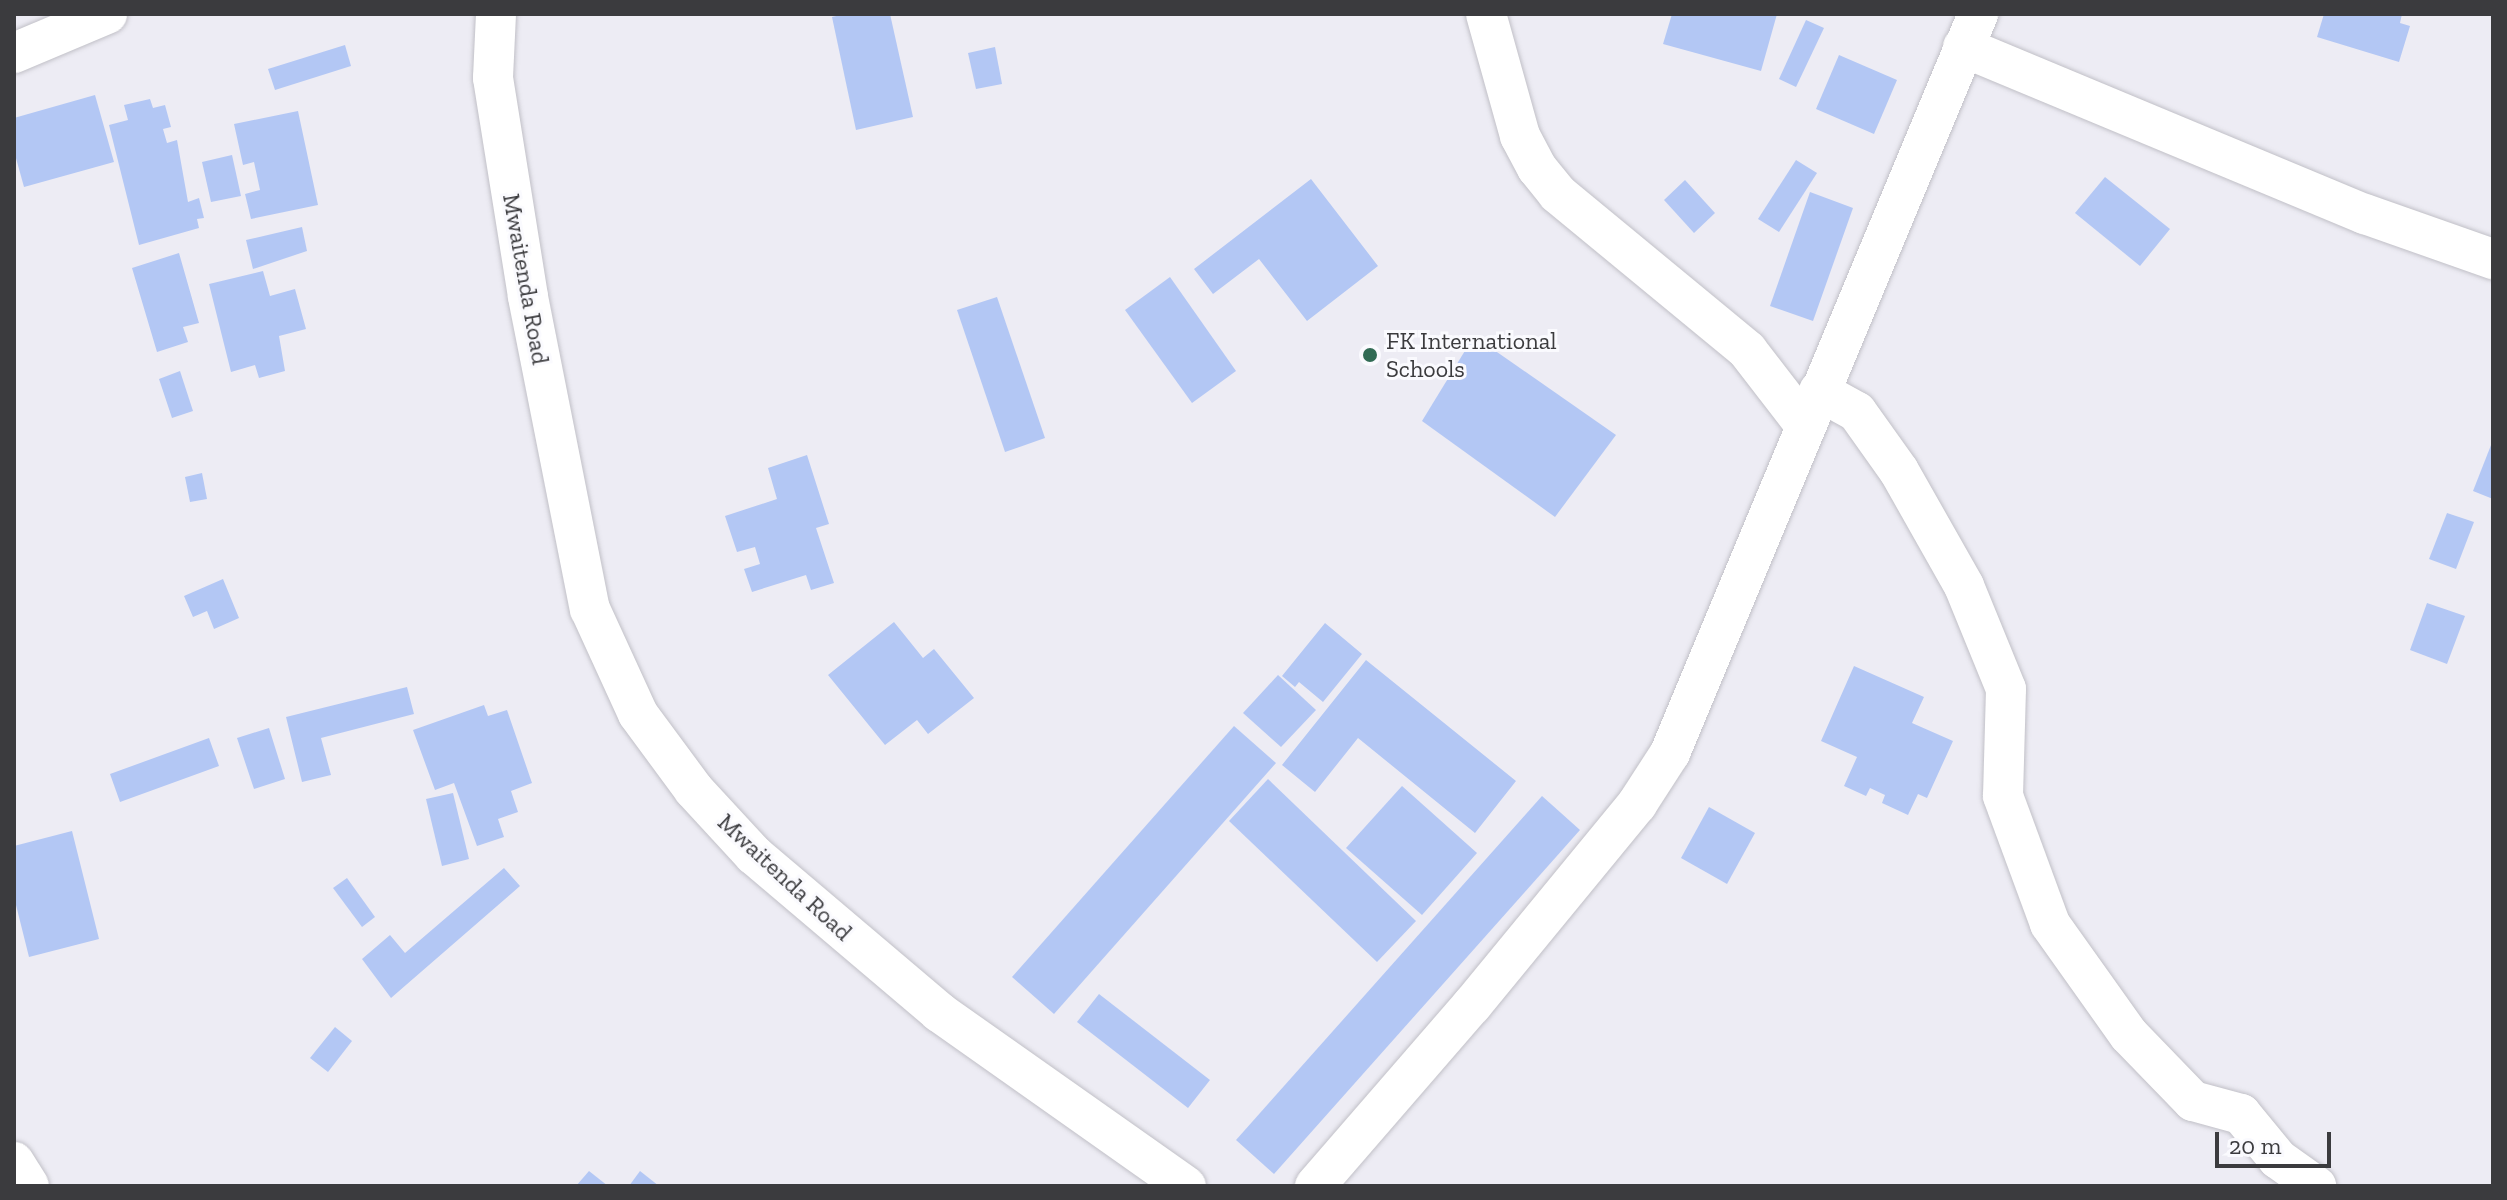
<!DOCTYPE html>
<html>
<head>
<meta charset="utf-8">
<style>
  body { margin:0 }
  #map { position:relative; width:2507px; height:1200px; overflow:hidden; background:#edecf4; font-family:"Zilla Slab",serif }
  div>[style] { position:absolute }
  .building>* { inset:0; background:#b3c7f4 }
  .roads { filter:drop-shadow(0 0 2px #c1c0c7) drop-shadow(0 0 2px #c1c0c7) }
  .street>* { height:40px; margin:-20px; padding:0 20px; transform-origin:20px; border-radius:20px; background:#fff }
  .dots>* { width:22px; height:22px; translate:-50% -50%; box-sizing:border-box; border:4px solid #fafafe; border-radius:50% }
  span { translate:-50% -50%; white-space:nowrap; text-align:center; line-height:1.15; -webkit-text-stroke:6px #fafafe; paint-order:stroke }
  .street-label { font-size:24px; color:#3b3b3e }
  .poi-label { font-size:24px; color:#3b3b3e }
  .left { translate:0 -50%; text-align:left }
  .frame { position:absolute; inset:0; border:16px solid #3b3b3e; pointer-events:none }
  .scale { position:absolute; left:2215px; top:1132px; width:116px; height:36px; box-sizing:border-box; border:4px solid #3b3b3e; border-top:0; padding-left:10px; font-size:24px; line-height:28px; white-space:nowrap; color:#3b3b3e; -webkit-text-stroke:6px #fafafe; paint-order:stroke }
</style>
</head>
<body>
<div id="map">
  <div class="building">
    <i style="clip-path:polygon(845px 14px,890px 14px,913px 117px,856px 130px,832px 17px)"></i>
    <i style="clip-path:polygon(1672px 14px,1777px 14px,1761px 71px,1663px 44px)"></i>
    <i style="clip-path:polygon(2324px 14px,2402px 14px,2400px 23px,2410px 26px,2399px 62px,2317px 37px)"></i>
    <i style="clip-path:polygon(1806px 20px,1824px 28px,1796px 87px,1779px 79px)"></i>
    <i style="clip-path:polygon(345px 45px,351px 66px,275px 90px,268px 69px)"></i>
    <i style="clip-path:polygon(995px 47px,1002px 84px,976px 89px,968px 53px)"></i>
    <i style="clip-path:polygon(1839px 55px,1897px 80px,1874px 134px,1816px 109px)"></i>
    <i style="clip-path:polygon(95px 95px,114px 162px,24px 187px,14px 151px,14px 118px)"></i>
    <i style="clip-path:polygon(150px 99px,153px 108px,165px 105px,171px 127px,163px 129px,167px 143px,177px 140px,188px 202px,199px 198px,204px 218px,197px 219px,199px 228px,139px 245px,109px 125px,128px 120px,124px 105px)"></i>
    <i style="clip-path:polygon(298px 111px,318px 205px,251px 219px,245px 194px,260px 190px,254px 162px,243px 165px,234px 124px)"></i>
    <i style="clip-path:polygon(232px 155px,241px 196px,211px 202px,202px 162px)"></i>
    <i style="clip-path:polygon(1796px 160px,1817px 173px,1779px 232px,1758px 219px)"></i>
    <i style="clip-path:polygon(2105px 177px,2170px 229px,2140px 266px,2075px 213px)"></i>
    <i style="clip-path:polygon(1311px 179px,1378px 266px,1307px 321px,1259px 259px,1213px 294px,1194px 269px)"></i>
    <i style="clip-path:polygon(1685px 180px,1715px 213px,1694px 233px,1664px 200px)"></i>
    <i style="clip-path:polygon(1810px 192px,1853px 208px,1813px 321px,1770px 306px)"></i>
    <i style="clip-path:polygon(302px 227px,307px 251px,253px 269px,246px 240px)"></i>
    <i style="clip-path:polygon(179px 253px,199px 323px,183px 327px,188px 342px,157px 352px,132px 268px)"></i>
    <i style="clip-path:polygon(263px 271px,270px 296px,295px 289px,306px 329px,279px 336px,285px 371px,259px 378px,255px 365px,231px 372px,209px 284px)"></i>
    <i style="clip-path:polygon(1170px 277px,1236px 371px,1192px 403px,1125px 310px)"></i>
    <i style="clip-path:polygon(997px 297px,1045px 438px,1005px 452px,957px 310px)"></i>
    <i style="clip-path:polygon(1474px 336px,1616px 435px,1555px 517px,1422px 421px)"></i>
    <i style="clip-path:polygon(180px 371px,193px 411px,172px 418px,159px 379px)"></i>
    <i style="clip-path:polygon(2493px 440px,2493px 499px,2473px 491px)"></i>
    <i style="clip-path:polygon(807px 455px,829px 524px,816px 528px,834px 583px,811px 590px,806px 575px,752px 592px,744px 569px,760px 564px,755px 547px,737px 552px,725px 516px,777px 499px,768px 468px)"></i>
    <i style="clip-path:polygon(202px 473px,207px 499px,190px 502px,185px 477px)"></i>
    <i style="clip-path:polygon(2447px 513px,2474px 522px,2456px 569px,2429px 559px)"></i>
    <i style="clip-path:polygon(223px 579px,239px 618px,214px 629px,207px 611px,193px 617px,184px 596px)"></i>
    <i style="clip-path:polygon(2427px 603px,2465px 616px,2447px 664px,2410px 650px)"></i>
    <i style="clip-path:polygon(894px 622px,923px 658px,934px 649px,974px 698px,928px 734px,917px 720px,885px 745px,828px 675px)"></i>
    <i style="clip-path:polygon(1325px 623px,1362px 654px,1323px 702px,1299px 682px,1295px 687px,1282px 676px)"></i>
    <i style="clip-path:polygon(1366px 660px,1516px 781px,1475px 833px,1358px 738px,1315px 792px,1282px 765px)"></i>
    <i style="clip-path:polygon(1854px 666px,1924px 697px,1912px 723px,1953px 741px,1927px 798px,1918px 794px,1908px 815px,1882px 803px,1885px 795px,1870px 788px,1866px 796px,1844px 786px,1857px 757px,1821px 741px)"></i>
    <i style="clip-path:polygon(1278px 675px,1316px 710px,1281px 747px,1243px 713px)"></i>
    <i style="clip-path:polygon(407px 687px,414px 714px,321px 738px,331px 775px,302px 782px,286px 717px)"></i>
    <i style="clip-path:polygon(484px 705px,488px 716px,507px 710px,532px 783px,511px 791px,518px 812px,498px 819px,504px 837px,477px 846px,454px 783px,435px 790px,413px 730px)"></i>
    <i style="clip-path:polygon(1234px 726px,1276px 763px,1054px 1014px,1012px 977px)"></i>
    <i style="clip-path:polygon(269px 728px,285px 779px,254px 789px,237px 738px)"></i>
    <i style="clip-path:polygon(209px 738px,219px 766px,120px 802px,110px 774px)"></i>
    <i style="clip-path:polygon(1268px 779px,1416px 921px,1377px 962px,1229px 821px)"></i>
    <i style="clip-path:polygon(1402px 786px,1477px 853px,1422px 915px,1346px 848px)"></i>
    <i style="clip-path:polygon(453px 793px,469px 859px,442px 866px,426px 799px)"></i>
    <i style="clip-path:polygon(1542px 796px,1580px 830px,1274px 1174px,1236px 1140px)"></i>
    <i style="clip-path:polygon(1709px 807px,1755px 833px,1727px 884px,1681px 858px)"></i>
    <i style="clip-path:polygon(72px 831px,99px 939px,29px 957px,14px 897px,14px 846px)"></i>
    <i style="clip-path:polygon(504px 868px,520px 886px,391px 998px,362px 959px,390px 935px,405px 953px)"></i>
    <i style="clip-path:polygon(347px 878px,375px 917px,362px 927px,333px 888px)"></i>
    <i style="clip-path:polygon(1099px 994px,1210px 1080px,1188px 1108px,1077px 1022px)"></i>
    <i style="clip-path:polygon(335px 1027px,352px 1041px,328px 1072px,310px 1058px)"></i>
    <i style="clip-path:polygon(589px 1171px,608px 1186px,576px 1186px)"></i>
    <i style="clip-path:polygon(640px 1171px,659px 1186px,629px 1186px)"></i>
  </div>
  <div class="roads">
    <div class="street">
      <i style="left:496px;top:14px;width:64px;rotate:92.7deg"></i>
      <i style="left:493px;top:78px;width:222px;rotate:80.9deg"></i>
      <i style="left:528px;top:297px;width:318px;rotate:78.8deg"></i>
      <i style="left:590px;top:609px;width:115px;rotate:65.4deg"></i>
      <i style="left:638px;top:714px;width:94px;rotate:53.6deg"></i>
      <i style="left:694px;top:790px;width:88px;rotate:47.3deg"></i>
      <i style="left:754px;top:855px;width:243px;rotate:40.3deg"></i>
      <i style="left:939px;top:1012px;width:302px;rotate:35.2deg"></i>
      <i style="left:1486px;top:14px;width:127px;rotate:74.4deg"></i>
      <i style="left:1520px;top:136px;width:36px;rotate:62deg"></i>
      <i style="left:1537px;top:168px;width:33px;rotate:51deg"></i>
      <i style="left:1558px;top:194px;width:245px;rotate:39.5deg"></i>
      <i style="left:1747px;top:350px;width:95px;rotate:52.3deg"></i>
      <i style="left:1963px;top:47px;width:435px;rotate:22.6deg"></i>
      <i style="left:2365px;top:214px;width:136px;rotate:19.4deg"></i>
      <i style="left:14px;top:53px;width:101px;rotate:-22.8deg"></i>
      <i style="left:1819px;top:391px;width:43px;rotate:28.9deg"></i>
      <i style="left:1857px;top:412px;width:72px;rotate:54.6deg"></i>
      <i style="left:1899px;top:471px;width:132px;rotate:60.5deg"></i>
      <i style="left:1964px;top:586px;width:111px;rotate:67.8deg"></i>
      <i style="left:2006px;top:689px;width:107px;rotate:91.6deg"></i>
      <i style="left:2003px;top:796px;width:136px;rotate:69.8deg"></i>
      <i style="left:2050px;top:924px;width:136px;rotate:54.6deg"></i>
      <i style="left:2129px;top:1035px;width:92px;rotate:45.9deg"></i>
      <i style="left:2193px;top:1101px;width:50px;rotate:15.2deg"></i>
      <i style="left:2241px;top:1114px;width:58px;rotate:50.6deg"></i>
      <i style="left:2278px;top:1159px;width:47px;rotate:35.4deg"></i>
      <i style="left:14px;top:1162px;width:28px;rotate:58deg"></i>
      <i style="left:1315px;top:1186px;width:240px;rotate:-49.1deg"></i>
      <i style="left:1472px;top:1005px;width:260px;rotate:-50.6deg"></i>
      <i style="left:1637px;top:804px;width:61px;rotate:-57.1deg"></i>
      <i style="left:1670px;top:753px;width:801px;rotate:-67.37deg"></i>
    </div>
  </div>
  <div class="dots">
    <i style="left:1370px;top:355px;background:#316b54"></i>
  </div>
  <div class="street-label">
    <span style="left:526px;top:279px;rotate:80deg">Mwaitenda Road</span>
    <span style="left:785px;top:877px;rotate:43deg">Mwaitenda Road</span>
  </div>
  <div class="poi-label">
    <span class="left" style="left:1386px;top:355px">FK International<br>Schools</span>
  </div>
  <div class="frame"></div>
  <div class="scale">20 m</div>
</div>
</body>
</html>
